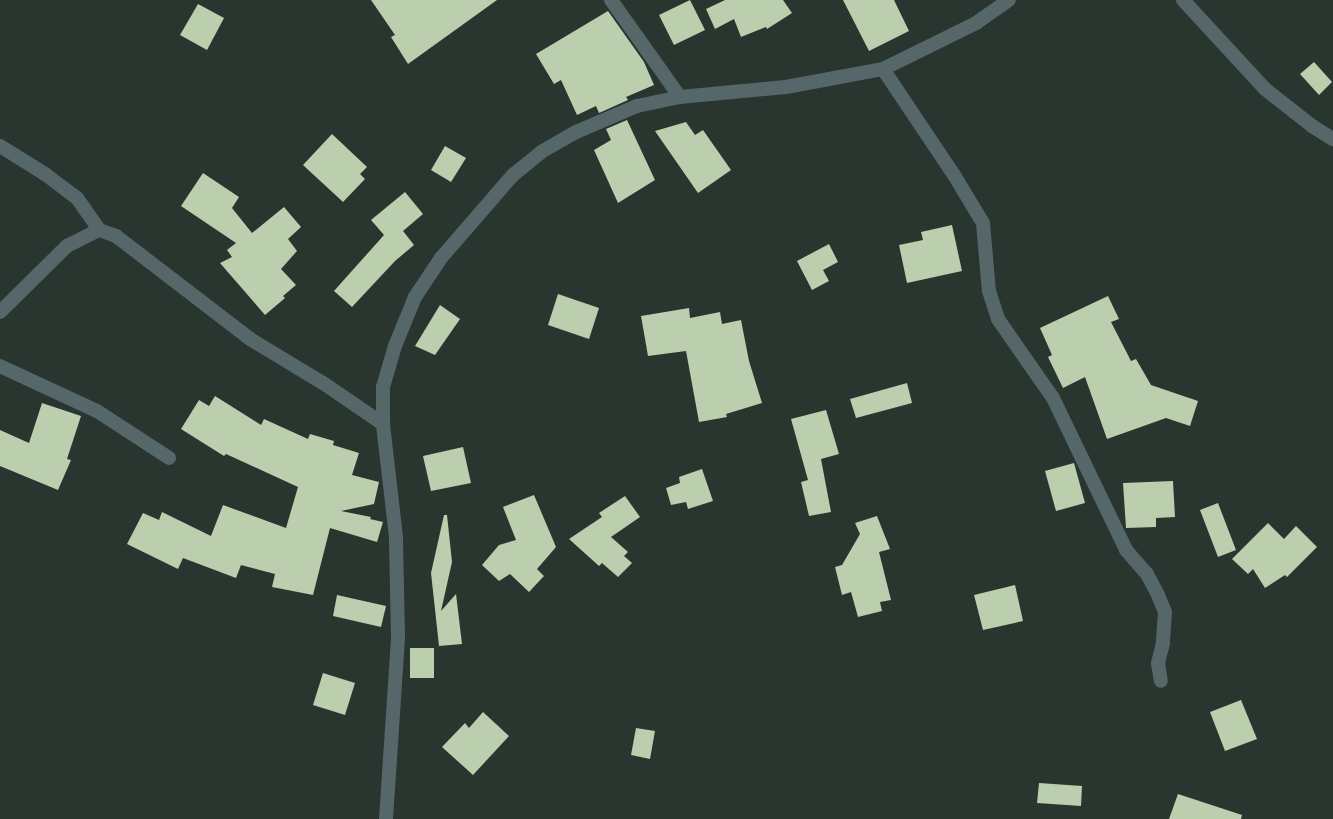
<!DOCTYPE html>
<html>
<head>
<meta charset="utf-8">
<style>
  body { margin:0 }
  #map { position:relative; width:1333px; height:819px; overflow:hidden; background:#293630; font-family:Mulish,sans-serif }
  div>[style] { position:absolute }
  .building>* { inset:0; background:#bbceae }
  .minor>* { height:14px; margin:-7px; padding:0 7px; transform-origin:7px; border-radius:7px; background:#566769 }
  span { translate:-50% -50%; white-space:nowrap; text-align:center; line-height:1.15; -webkit-text-stroke:5px #293630; paint-order:stroke }
</style>
</head>
<body>
<div id="map">
  <div class="building">
    <i style="clip-path:polygon(371px 0,497px 0,408px 64px,391px 37px,395px 35px)"></i>
    <i style="clip-path:polygon(690px 0,705px 30px,674px 45px,659px 15px)"></i>
    <i style="clip-path:polygon(725px 0,783px 0,792px 13px,767px 29px,766px 27px,741px 37px,734px 19px,715px 29px,706px 9px)"></i>
    <i style="clip-path:polygon(843px 0,894px 0,909px 31px,869px 51px)"></i>
    <i style="clip-path:polygon(198px 4px,224px 18px,207px 50px,180px 35px)"></i>
    <i style="clip-path:polygon(608px 11px,644px 62px,654px 85px,626px 97px,628px 100px,599px 113px,596px 106px,577px 115px,561px 80px,554px 84px,536px 54px)"></i>
    <i style="clip-path:polygon(1314px 62px,1332px 82px,1319px 95px,1300px 74px)"></i>
    <i style="clip-path:polygon(627px 120px,655px 180px,618px 203px,594px 150px,611px 140px,606px 129px)"></i>
    <i style="clip-path:polygon(686px 122px,695px 135px,703px 130px,731px 170px,698px 193px,655px 131px)"></i>
    <i style="clip-path:polygon(332px 134px,367px 167px,360px 174px,365px 179px,343px 202px,303px 165px)"></i>
    <i style="clip-path:polygon(445px 146px,466px 158px,451px 182px,431px 170px)"></i>
    <i style="clip-path:polygon(203px 173px,239px 197px,232px 208px,252px 233px,284px 207px,301px 227px,288px 239px,297px 251px,281px 269px,296px 285px,283px 296px,285px 298px,265px 315px,220px 263px,232px 257px,227px 250px,236px 243px,181px 206px)"></i>
    <i style="clip-path:polygon(405px 192px,423px 214px,403px 231px,414px 245px,395px 261px,352px 307px,334px 291px,384px 235px,371px 220px)"></i>
    <i style="clip-path:polygon(952px 225px,962px 271px,907px 283px,899px 245px,923px 240px,921px 232px)"></i>
    <i style="clip-path:polygon(829px 244px,838px 262px,823px 270px,829px 281px,812px 290px,797px 261px)"></i>
    <i style="clip-path:polygon(558px 294px,599px 308px,589px 339px,548px 325px)"></i>
    <i style="clip-path:polygon(1108px 296px,1119px 319px,1111px 322px,1131px 361px,1136px 359px,1151px 385px,1198px 401px,1190px 426px,1166px 418px,1107px 439px,1085px 377px,1063px 388px,1048px 357px,1052px 355px,1040px 328px)"></i>
    <i style="clip-path:polygon(440px 305px,460px 319px,435px 355px,415px 346px)"></i>
    <i style="clip-path:polygon(689px 308px,690px 318px,720px 312px,722px 324px,741px 320px,749px 361px,762px 403px,726px 414px,727px 417px,699px 422px,686px 351px,648px 356px,641px 316px)"></i>
    <i style="clip-path:polygon(907px 383px,912px 403px,856px 418px,850px 399px)"></i>
    <i style="clip-path:polygon(215px 396px,261px 425px,264px 419px,308px 439px,310px 434px,334px 441px,333px 445px,359px 453px,352px 475px,379px 482px,374px 504px,341px 511px,371px 517px,370px 519px,383px 522px,377px 542px,330px 528px,313px 595px,272px 587px,275px 574px,241px 565px,236px 578px,183px 558px,178px 569px,127px 544px,143px 513px,159px 520px,162px 512px,211px 536px,223px 505px,286px 528px,298px 487px,226px 454px,224px 456px,181px 429px,199px 400px,209px 406px)"></i>
    <i style="clip-path:polygon(42px 403px,81px 416px,67px 459px,71px 460px,58px 490px,0 466px,0 430px,29px 443px)"></i>
    <i style="clip-path:polygon(826px 410px,839px 454px,821px 459px,831px 512px,809px 516px,801px 482px,808px 480px,791px 419px)"></i>
    <i style="clip-path:polygon(463px 447px,471px 483px,431px 491px,423px 456px)"></i>
    <i style="clip-path:polygon(1074px 463px,1085px 503px,1056px 511px,1045px 471px)"></i>
    <i style="clip-path:polygon(702px 469px,713px 501px,688px 509px,686px 502px,671px 505px,666px 488px,680px 483px,679px 477px)"></i>
    <i style="clip-path:polygon(1173px 481px,1175px 517px,1156px 518px,1156px 527px,1126px 528px,1123px 483px)"></i>
    <i style="clip-path:polygon(534px 495px,556px 547px,537px 569px,544px 576px,529px 592px,510px 574px,499px 581px,482px 565px,499px 545px,516px 540px,503px 507px)"></i>
    <i style="clip-path:polygon(625px 496px,640px 517px,611px 537px,628px 552px,624px 556px,632px 563px,618px 577px,602px 563px,599px 566px,569px 539px,602px 517px,599px 513px)"></i>
    <i style="clip-path:polygon(1218px 503px,1236px 550px,1218px 557px,1200px 510px)"></i>
    <i style="clip-path:polygon(444px 515px,447px 515px,452px 562px,441px 611px,456px 594px,462px 644px,439px 646px,431px 573px)"></i>
    <i style="clip-path:polygon(877px 516px,890px 549px,879px 552px,891px 600px,880px 602px,882px 611px,858px 617px,851px 592px,842px 595px,835px 567px,842px 565px,860px 534px,855px 523px)"></i>
    <i style="clip-path:polygon(1268px 523px,1284px 539px,1296px 526px,1317px 547px,1287px 577px,1285px 575px,1265px 588px,1253px 569px,1248px 574px,1232px 559px)"></i>
    <i style="clip-path:polygon(1015px 585px,1023px 621px,983px 630px,974px 595px)"></i>
    <i style="clip-path:polygon(337px 595px,386px 606px,381px 627px,333px 616px)"></i>
    <i style="clip-path:polygon(410px 648px,434px 648px,434px 678px,410px 678px)"></i>
    <i style="clip-path:polygon(323px 673px,355px 683px,345px 715px,313px 705px)"></i>
    <i style="clip-path:polygon(1241px 700px,1257px 739px,1225px 751px,1210px 712px)"></i>
    <i style="clip-path:polygon(483px 712px,509px 736px,473px 775px,442px 747px,465px 723px,469px 728px)"></i>
    <i style="clip-path:polygon(636px 728px,655px 731px,650px 759px,631px 755px)"></i>
    <i style="clip-path:polygon(1039px 783px,1082px 786px,1081px 806px,1037px 803px)"></i>
    <i style="clip-path:polygon(1178px 794px,1242px 815px,1241px 819px,1169px 819px)"></i>
  </div>
  <div class="minor">
    <i style="left:611px;top:0;width:119px;rotate:54.6deg"></i>
    <i style="left:1183px;top:0;width:121px;rotate:47.3deg"></i>
    <i style="left:1265px;top:89px;width:60px;rotate:38.2deg"></i>
    <i style="left:1312px;top:126px;width:25px;rotate:32deg"></i>
    <i style="left:883px;top:69px;width:128px;rotate:56.2deg"></i>
    <i style="left:954px;top:175px;width:56px;rotate:58.9deg"></i>
    <i style="left:983px;top:223px;width:68px;rotate:85deg"></i>
    <i style="left:989px;top:291px;width:29px;rotate:72deg"></i>
    <i style="left:998px;top:319px;width:96px;rotate:55.2deg"></i>
    <i style="left:1053px;top:398px;width:169px;rotate:64.3deg"></i>
    <i style="left:1126px;top:550px;width:32px;rotate:49deg"></i>
    <i style="left:1147px;top:574px;width:24px;rotate:62deg"></i>
    <i style="left:1158px;top:595px;width:18px;rotate:68deg"></i>
    <i style="left:1165px;top:612px;width:31px;rotate:94deg"></i>
    <i style="left:1163px;top:643px;width:21px;rotate:104deg"></i>
    <i style="left:1158px;top:663px;width:18px;rotate:81deg"></i>
    <i style="left:0;top:146px;width:53px;rotate:31.9deg"></i>
    <i style="left:45px;top:174px;width:40px;rotate:37deg"></i>
    <i style="left:77px;top:198px;width:39px;rotate:55deg"></i>
    <i style="left:0;top:312px;width:94px;rotate:-44.6deg"></i>
    <i style="left:67px;top:246px;width:36px;rotate:-27deg"></i>
    <i style="left:99px;top:230px;width:18px;rotate:19deg"></i>
    <i style="left:116px;top:236px;width:169px;rotate:37.5deg"></i>
    <i style="left:250px;top:339px;width:85px;rotate:31.1deg"></i>
    <i style="left:323px;top:383px;width:73px;rotate:34.3deg"></i>
    <i style="left:0;top:366px;width:107px;rotate:24.9deg"></i>
    <i style="left:97px;top:411px;width:86px;rotate:33.1deg"></i>
    <i style="left:386px;top:819px;width:183px;rotate:-86.2deg"></i>
    <i style="left:398px;top:636px;width:99px;rotate:-91.2deg"></i>
    <i style="left:396px;top:537px;width:114px;rotate:-96.6deg"></i>
    <i style="left:383px;top:424px;width:37px;rotate:-90deg"></i>
    <i style="left:383px;top:387px;width:43px;rotate:-73.7deg"></i>
    <i style="left:395px;top:346px;width:53px;rotate:-67.8deg"></i>
    <i style="left:415px;top:297px;width:47px;rotate:-56.3deg"></i>
    <i style="left:441px;top:258px;width:110px;rotate:-49.1deg"></i>
    <i style="left:513px;top:175px;width:36px;rotate:-39deg"></i>
    <i style="left:541px;top:152px;width:40px;rotate:-29.7deg"></i>
    <i style="left:576px;top:132px;width:66px;rotate:-23.1deg"></i>
    <i style="left:637px;top:106px;width:44px;rotate:-11.8deg"></i>
    <i style="left:680px;top:97px;width:106px;rotate:-5.4deg"></i>
    <i style="left:786px;top:87px;width:99px;rotate:-10.5deg"></i>
    <i style="left:883px;top:69px;width:104px;rotate:-26.3deg"></i>
    <i style="left:976px;top:23px;width:40px;rotate:-34.9deg"></i>
  </div>
</div>
</body>
</html>
